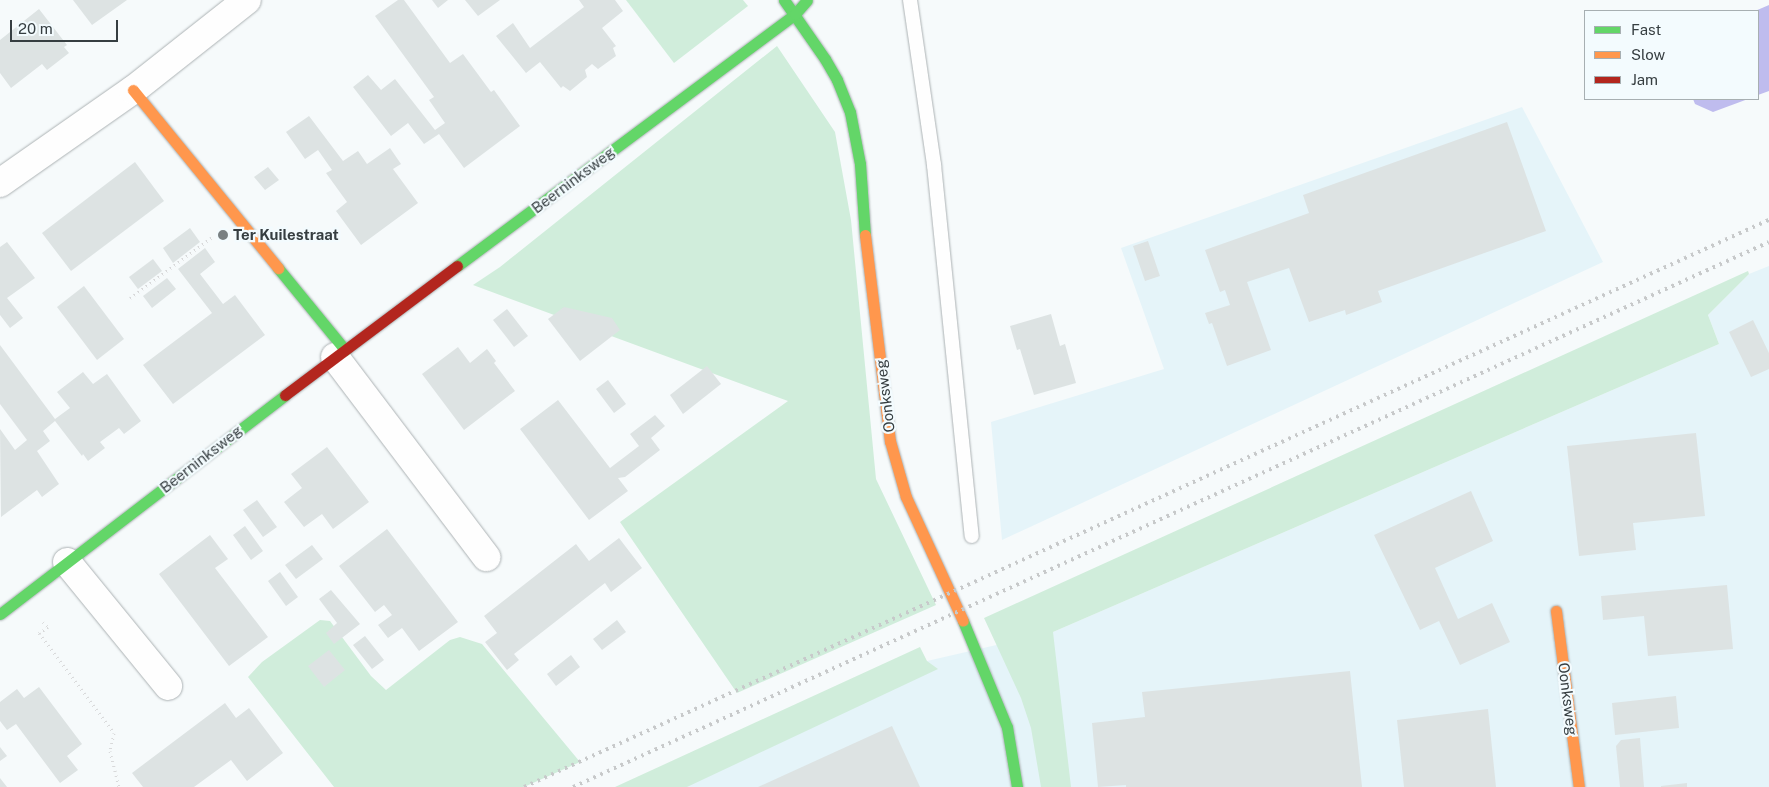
<!DOCTYPE html>
<html>
<head>
<meta charset="utf-8">
<style>
  body { margin:0 }
  #map { position:relative; width:1769px; height:787px; overflow:hidden; background:#f6fafb; font-family:"Public Sans",sans-serif }
  div>[style] { position:absolute }
  .built>* { inset:0; background:#e5f4f9 }
  .green>* { inset:0; background:#d0eddb }
  .water>* { inset:0; background:#bfbcee }
  .building>* { inset:0; background:#dde3e3 }
  .path>* { height:3px; margin-top:-1.5px; transform-origin:0; background:repeating-linear-gradient(90deg,#d8d9da 0 1px,transparent 0 5px) }
  .roads { filter:drop-shadow(0 0 1px #acb2b4) drop-shadow(0 0 1px #acb2b4) }
  .lane>* { height:14px; margin:-7px; padding:0 7px; transform-origin:7px; border-radius:7px; background:#fefefe }
  .street>* { height:28px; margin:-14px; padding:0 14px; transform-origin:14px; border-radius:14px; background:#fefefe }
  .fast>* { height:11px; margin:-5.5px; padding:0 5.5px; transform-origin:5.5px; border-radius:5.5px; background:#63d668 }
  .slow>* { height:11px; margin:-5.5px; padding:0 5.5px; transform-origin:5.5px; border-radius:5.5px; background:#ff974d }
  .jam>* { height:11px; margin:-5.5px; padding:0 5.5px; transform-origin:5.5px; border-radius:5.5px; background:#b3261e }
  .rail>* { height:4px; margin-top:-2px; transform-origin:0; background:repeating-linear-gradient(90deg,#c7c9ca 0 2.5px,transparent 0 7.5px) }
  .dots>* { width:14px; height:14px; translate:-50% -50%; box-sizing:border-box; border:2px solid #f3fbfe; border-radius:50% }
  span { translate:-50% -50%; white-space:nowrap; text-align:center; line-height:1.15; -webkit-text-stroke:4.5px #f3fbfe; paint-order:stroke }
  .street-label { font-size:15px; color:#363e41 }
  .poi-label { font-size:15px; color:#363e41; font-weight:700 }
  .left { translate:0 -50%; text-align:left }
  .legend { position:absolute; left:1584px; top:10px; width:175px; height:90px; box-sizing:border-box; background:#f3fbfe; border:1px solid #a7afb2; margin:0; padding:6px 9px; list-style:none; font-size:15px; color:#363e41 }
  .legend li { display:flex; align-items:center; gap:10px; height:25px }
  .legend b { width:25px; border:1px solid #a7afb2 }
  .scale { position:absolute; left:10px; top:20px; width:108px; height:22px; box-sizing:border-box; border:2px solid #363e41; border-top:0; padding-left:6px; font-size:15px; line-height:18px; white-space:nowrap; color:#363e41; -webkit-text-stroke:4px #f3fbfe; paint-order:stroke }
</style>
</head>
<body>
<div id="map">
  <div class="built">
    <i style="clip-path:polygon(1522px 107px,1603px 262px,1002px 540px,991px 422px,1164px 369px,1121px 248px)"></i>
    <i style="clip-path:polygon(1769px 266px,1769px 787px,647px 787px,927px 661px,1053px 632px,1719px 344px,1708px 315px,1749px 274px)"></i>
  </div>
  <div class="green">
    <i style="clip-path:polygon(626px 0,743px 0,748px 6px,674px 63px)"></i>
    <i style="clip-path:polygon(777px 46px,835px 132px,851px 220px,876px 479px,936px 605px,737px 693px,620px 522px,788px 401px,473px 285px,500px 267px)"></i>
    <i style="clip-path:polygon(1748px 271px,1749px 274px,1708px 315px,1719px 344px,1053px 632px,1071px 787px,1041px 787px,1031px 728px,1021px 698px,984px 618px)"></i>
    <i style="clip-path:polygon(320px 620px,330px 621px,371px 676px,386px 690px,450px 640px,460px 637px,482px 644px,580px 762px,524px 787px,334px 787px,248px 677px,262px 662px)"></i>
    <i style="clip-path:polygon(920px 647px,927px 661px,938px 669px,687px 787px,615px 787px)"></i>
  </div>
  <div class="water">
    <i style="clip-path:polygon(1769px 5px,1769px 91px,1758px 95px,1758px 11px,1755px 11px)"></i>
    <i style="clip-path:polygon(1693px 99px,1748px 99px,1713px 112px,1695px 104px)"></i>
  </div>
  <div class="building">
    <i style="clip-path:polygon(73px 0,127px 0,92px 25px)"></i>
    <i style="clip-path:polygon(398px 0,404px 0,450px 63px,463px 54px,491px 92px,494px 90px,520px 126px,464px 168px,439px 134px,424px 144px,408px 123px,391px 136px,353px 87px,368px 75px,381px 90px,395px 79px,435px 130px,445px 123px,429px 100px,434px 97px,375px 16px)"></i>
    <i style="clip-path:polygon(432px 0,448px 0,438px 8px)"></i>
    <i style="clip-path:polygon(465px 0,500px 0,478px 16px)"></i>
    <i style="clip-path:polygon(579px 0,615px 0,623px 11px,602px 28px,616px 46px,613px 48px,616px 56px,598px 69px,592px 64px,585px 70px,587px 77px,570px 91px,563px 86px,561px 88px,540px 62px,526px 73px,496px 36px,513px 23px,530px 48px,584px 7px)"></i>
    <i style="clip-path:polygon(39px 9px,67px 45px,64px 47px,69px 53px,47px 70px,42px 64px,11px 88px,0 73px,0 40px)"></i>
    <i style="clip-path:polygon(309px 116px,343px 161px,358px 151px,367px 164px,390px 148px,401px 164px,393px 169px,418px 203px,361px 245px,336px 211px,347px 202px,326px 173px,332px 170px,318px 150px,305px 159px,286px 132px)"></i>
    <i style="clip-path:polygon(1507px 122px,1546px 231px,1378px 291px,1382px 302px,1346px 315px,1345px 310px,1309px 322px,1289px 268px,1247px 282px,1271px 350px,1227px 366px,1212px 323px,1209px 324px,1205px 313px,1230px 305px,1225px 290px,1220px 292px,1205px 250px,1309px 213px,1303px 195px)"></i>
    <i style="clip-path:polygon(135px 162px,164px 201px,71px 271px,42px 233px)"></i>
    <i style="clip-path:polygon(268px 167px,279px 180px,265px 190px,254px 177px)"></i>
    <i style="clip-path:polygon(190px 228px,200px 242px,173px 263px,163px 248px)"></i>
    <i style="clip-path:polygon(1148px 241px,1160px 276px,1145px 281px,1133px 246px)"></i>
    <i style="clip-path:polygon(7px 242px,35px 278px,7px 298px,23px 318px,10px 328px,0 315px,0 247px)"></i>
    <i style="clip-path:polygon(205px 248px,215px 262px,200px 274px,223px 304px,235px 295px,265px 335px,173px 404px,143px 365px,212px 313px,178px 269px)"></i>
    <i style="clip-path:polygon(153px 259px,162px 271px,138px 289px,129px 277px)"></i>
    <i style="clip-path:polygon(167px 278px,176px 289px,152px 308px,143px 296px)"></i>
    <i style="clip-path:polygon(84px 286px,124px 339px,97px 360px,57px 307px)"></i>
    <i style="clip-path:polygon(564px 307px,612px 318px,620px 330px,580px 361px,548px 319px)"></i>
    <i style="clip-path:polygon(507px 309px,528px 336px,514px 347px,493px 320px)"></i>
    <i style="clip-path:polygon(1051px 314px,1060px 346px,1065px 344px,1076px 383px,1034px 395px,1020px 349px,1017px 350px,1010px 326px)"></i>
    <i style="clip-path:polygon(1753px 320px,1769px 353px,1769px 369px,1751px 377px,1729px 332px)"></i>
    <i style="clip-path:polygon(0 345px,55px 419px,70px 408px,57px 392px,83px 372px,93px 384px,107px 374px,141px 421px,124px 434px,119px 428px,100px 442px,105px 448px,88px 461px,83px 454px,82px 456px,55px 421px,43px 431px,50px 441px,37px 451px,59px 484px,42px 497px,37px 490px,1px 517px,0 429px,15px 450px,27px 440px,0 404px)"></i>
    <i style="clip-path:polygon(458px 347px,470px 363px,487px 349px,496px 361px,494px 363px,515px 391px,464px 430px,422px 374px)"></i>
    <i style="clip-path:polygon(707px 366px,721px 384px,683px 414px,670px 395px)"></i>
    <i style="clip-path:polygon(608px 380px,626px 404px,614px 413px,596px 389px)"></i>
    <i style="clip-path:polygon(558px 400px,610px 468px,639px 446px,630px 434px,655px 415px,665px 426px,651px 438px,660px 450px,625px 477px,618px 478px,628px 491px,589px 520px,520px 429px)"></i>
    <i style="clip-path:polygon(1696px 433px,1705px 516px,1633px 523px,1636px 550px,1579px 556px,1567px 446px)"></i>
    <i style="clip-path:polygon(327px 447px,369px 502px,333px 529px,322px 514px,304px 527px,284px 502px,302px 488px,291px 474px)"></i>
    <i style="clip-path:polygon(1471px 491px,1493px 541px,1435px 568px,1458px 619px,1492px 603px,1510px 642px,1460px 665px,1439px 621px,1420px 630px,1374px 535px)"></i>
    <i style="clip-path:polygon(257px 500px,277px 527px,263px 537px,243px 510px)"></i>
    <i style="clip-path:polygon(245px 526px,263px 551px,251px 560px,233px 535px)"></i>
    <i style="clip-path:polygon(387px 529px,458px 622px,419px 651px,402px 628px,388px 638px,378px 625px,392px 615px,384px 605px,375px 612px,339px 566px)"></i>
    <i style="clip-path:polygon(210px 535px,228px 559px,215px 568px,268px 637px,229px 666px,159px 574px)"></i>
    <i style="clip-path:polygon(619px 538px,642px 568px,611px 592px,605px 583px,514px 654px,519px 660px,507px 670px,485px 642px,497px 633px,484px 616px,576px 544px,589px 561px)"></i>
    <i style="clip-path:polygon(312px 545px,323px 559px,296px 579px,285px 565px)"></i>
    <i style="clip-path:polygon(280px 572px,298px 597px,286px 606px,268px 581px)"></i>
    <i style="clip-path:polygon(1727px 585px,1733px 649px,1648px 656px,1644px 616px,1603px 620px,1601px 596px)"></i>
    <i style="clip-path:polygon(331px 590px,360px 624px,334px 644px,326px 633px,337px 623px,319px 599px)"></i>
    <i style="clip-path:polygon(617px 620px,626px 632px,602px 650px,593px 639px)"></i>
    <i style="clip-path:polygon(365px 636px,384px 660px,372px 669px,353px 645px)"></i>
    <i style="clip-path:polygon(329px 650px,345px 670px,324px 687px,308px 666px)"></i>
    <i style="clip-path:polygon(571px 655px,580px 667px,556px 686px,547px 674px)"></i>
    <i style="clip-path:polygon(1350px 671px,1362px 787px,1126px 787px,1126px 785px,1098px 787px,1092px 723px,1145px 717px,1142px 692px)"></i>
    <i style="clip-path:polygon(39px 687px,82px 744px,67px 756px,78px 770px,60px 783px,16px 724px,7px 730px,0 721px,0 702px,17px 689px,24px 698px)"></i>
    <i style="clip-path:polygon(1676px 696px,1679px 728px,1615px 735px,1612px 703px)"></i>
    <i style="clip-path:polygon(225px 703px,236px 718px,249px 708px,283px 753px,247px 781px,231px 760px,194px 787px,143px 787px,132px 773px)"></i>
    <i style="clip-path:polygon(1488px 709px,1496px 787px,1404px 787px,1397px 720px)"></i>
    <i style="clip-path:polygon(892px 726px,920px 787px,758px 787px)"></i>
    <i style="clip-path:polygon(1640px 738px,1644px 787px,1620px 787px,1616px 746px,1621px 740px)"></i>
    <i style="clip-path:polygon(0 747px,7px 756px,0 761px)"></i>
    <i style="clip-path:polygon(0 778px,7px 787px,0 787px)"></i>
    <i style="clip-path:polygon(1687px 783px,1687px 787px,1661px 787px,1661px 786px)"></i>
  </div>
  <div class="path">
    <i style="left:130px;top:298px;width:102px;rotate:-36.6deg"></i>
    <i style="left:43px;top:622px;width:7px;rotate:45deg"></i>
    <i style="left:48px;top:627px;width:11px;rotate:146deg"></i>
    <i style="left:39px;top:633px;width:125px;rotate:53.1deg"></i>
    <i style="left:114px;top:733px;width:18px;rotate:103deg"></i>
    <i style="left:110px;top:751px;width:37px;rotate:76deg"></i>
  </div>
  <div class="roads">
    <div class="lane">
      <i style="left:910px;top:0;width:167px;rotate:81.7deg"></i>
      <i style="left:934px;top:165px;width:373px;rotate:84.2deg"></i>
    </div>
    <div class="street">
      <i style="left:0;top:183px;width:162px;rotate:-35deg"></i>
      <i style="left:133px;top:90px;width:145px;rotate:-38.3deg"></i>
      <i style="left:335px;top:357px;width:251px;rotate:52.9deg"></i>
      <i style="left:67px;top:562px;width:160px;rotate:50.8deg"></i>
    </div>
    <div class="fast">
      <i style="left:784px;top:0;width:72px;rotate:55.2deg"></i>
      <i style="left:825px;top:59px;width:24px;rotate:60deg"></i>
      <i style="left:837px;top:80px;width:35px;rotate:68deg"></i>
      <i style="left:850px;top:112px;width:53px;rotate:79.1deg"></i>
      <i style="left:860px;top:164px;width:71px;rotate:86deg"></i>
      <i style="left:457px;top:266px;width:422px;rotate:-36.7deg"></i>
      <i style="left:795px;top:14px;width:18px;rotate:-49deg"></i>
      <i style="left:278px;top:268px;width:106px;rotate:50.7deg"></i>
      <i style="left:0;top:614px;width:359px;rotate:-37.5deg"></i>
      <i style="left:963px;top:621px;width:115px;rotate:67.5deg"></i>
      <i style="left:1007px;top:727px;width:61px;rotate:80.5deg"></i>
    </div>
    <div class="slow">
      <i style="left:133px;top:90px;width:230px;rotate:50.8deg"></i>
      <i style="left:865px;top:235px;width:208px;rotate:83.1deg"></i>
      <i style="left:890px;top:441px;width:58px;rotate:74.1deg"></i>
      <i style="left:906px;top:497px;width:136px;rotate:65.3deg"></i>
      <i style="left:1556px;top:611px;width:177px;rotate:82.6deg"></i>
    </div>
    <div class="jam">
      <i style="left:285px;top:395px;width:215px;rotate:-36.9deg"></i>
    </div>
  </div>
  <div class="rail">
    <i style="left:524px;top:787px;width:1368px;rotate:-24.49deg"></i>
    <i style="left:573px;top:787px;width:1314px;rotate:-24.5deg"></i>
  </div>
  <div class="dots">
    <i style="left:223px;top:235px;background:#798082"></i>
  </div>
  <div class="street-label">
    <span style="left:573px;top:180px;rotate:-37deg">Beerninksweg</span>
    <span style="left:885px;top:396px;rotate:-97deg">Oonksweg</span>
    <span style="left:201px;top:459px;rotate:-38deg">Beerninksweg</span>
    <span style="left:1568px;top:699px;rotate:83deg">Oonksweg</span>
  </div>
  <div class="poi-label">
    <span class="left" style="left:233px;top:235px">Ter Kuilestraat</span>
  </div>
  <ul class="legend">
  <li><b style="height:6px;background:#63d668"></b>Fast</li>
  <li><b style="height:6px;background:#ff974d"></b>Slow</li>
  <li><b style="height:6px;background:#b3261e"></b>Jam</li>
  </ul>
  <div class="scale">20 m</div>
</div>
</body>
</html>
